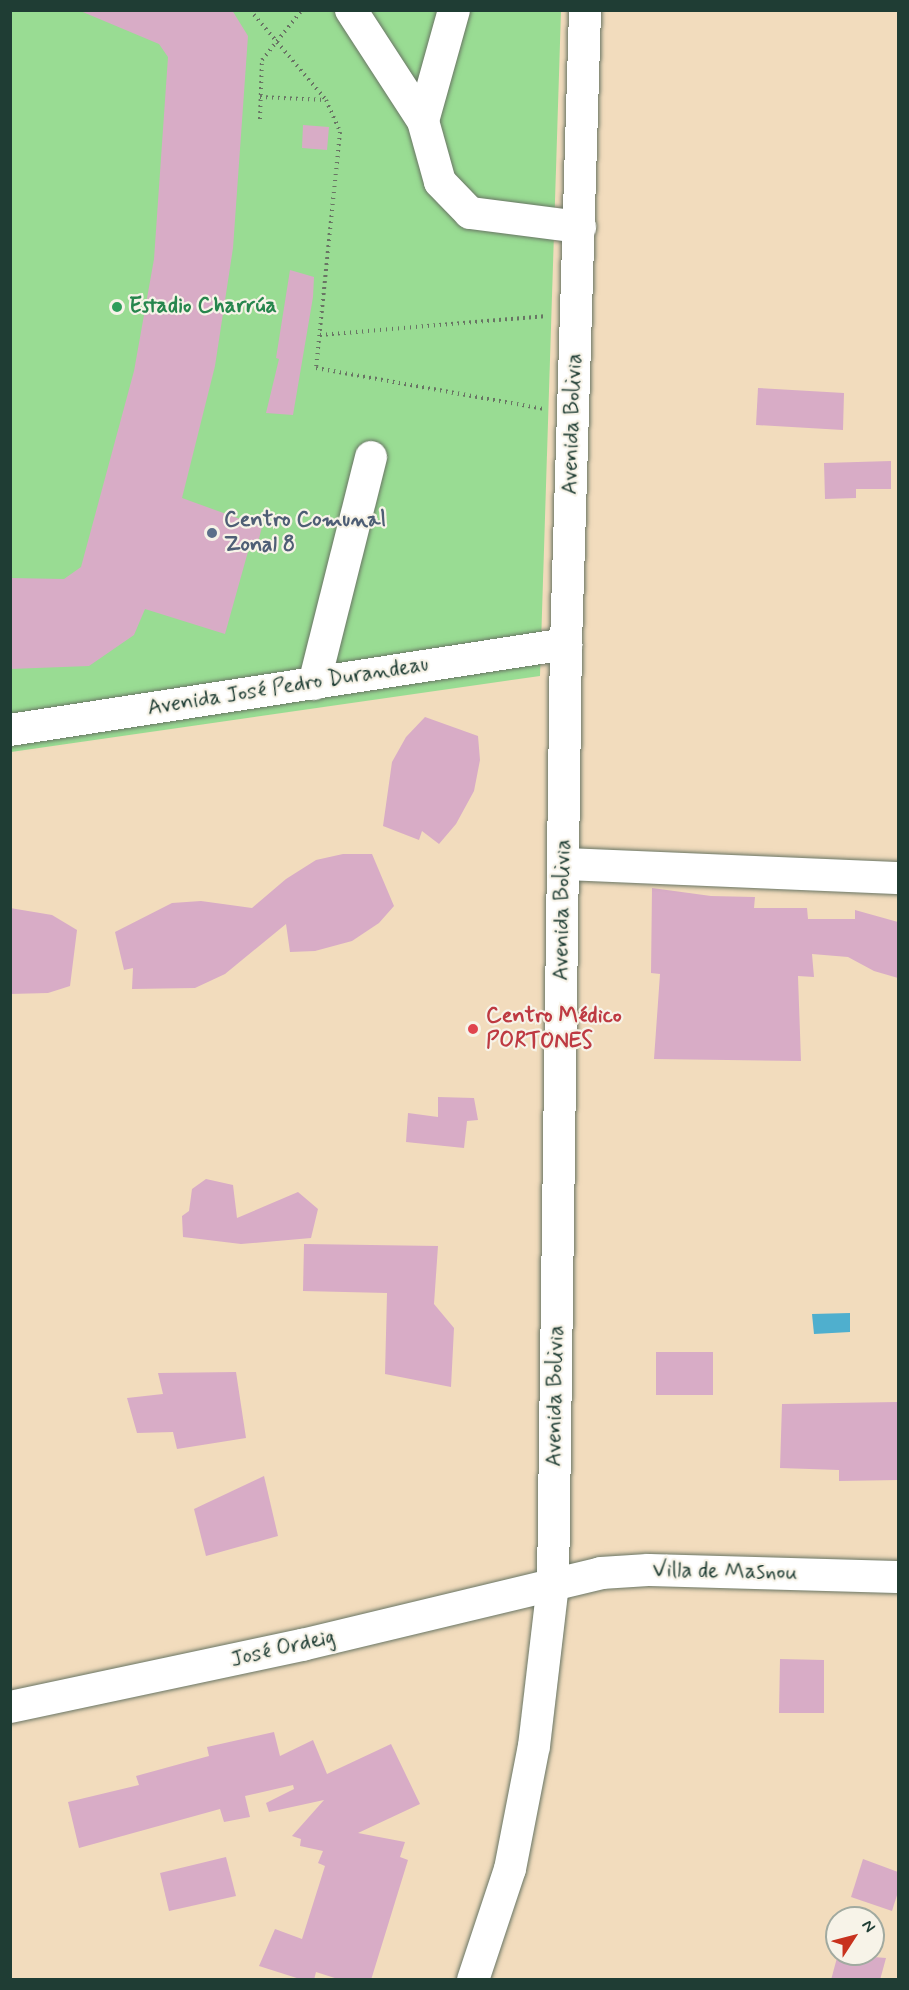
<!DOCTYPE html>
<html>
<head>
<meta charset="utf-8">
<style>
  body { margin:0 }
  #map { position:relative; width:909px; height:1990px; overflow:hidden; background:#f2dcbd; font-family:Mynerve,sans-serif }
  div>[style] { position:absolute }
  .green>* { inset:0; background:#99dc93 }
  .water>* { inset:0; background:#4fafce }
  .building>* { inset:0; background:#d8acc6 }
  .path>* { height:4px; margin-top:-2px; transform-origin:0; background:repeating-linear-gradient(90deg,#697564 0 1.5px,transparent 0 6px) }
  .roads { filter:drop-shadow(0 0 2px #697564) drop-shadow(0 0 2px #697564) }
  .minor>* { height:32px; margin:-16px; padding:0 16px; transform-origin:16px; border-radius:16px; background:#fff }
  .dots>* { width:16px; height:16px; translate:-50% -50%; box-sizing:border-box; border:3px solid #f7f3e8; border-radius:50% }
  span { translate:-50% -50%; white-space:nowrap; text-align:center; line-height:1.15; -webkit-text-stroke:4.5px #f7f3e8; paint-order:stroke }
  .leisure-label { font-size:22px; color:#27864d; font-weight:700 }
  .left { translate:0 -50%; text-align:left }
  .street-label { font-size:22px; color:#1f3d34 }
  .service-label { font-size:22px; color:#4e5e75; font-weight:700 }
  .health-label { font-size:22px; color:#be3a42; font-weight:700 }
  .frame { position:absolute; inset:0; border:12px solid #1f3d34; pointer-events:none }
  .north { position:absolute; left:825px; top:1906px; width:60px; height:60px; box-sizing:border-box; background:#f7f3e8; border:2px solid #a1aaa0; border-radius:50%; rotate:54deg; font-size:16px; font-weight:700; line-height:24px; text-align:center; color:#1f3d34 }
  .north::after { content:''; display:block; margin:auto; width:21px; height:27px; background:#c8321e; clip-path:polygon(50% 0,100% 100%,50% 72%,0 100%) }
</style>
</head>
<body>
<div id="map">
  <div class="green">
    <i style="clip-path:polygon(11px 11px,561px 11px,540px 676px,11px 752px)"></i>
  </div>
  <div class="water">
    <i style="clip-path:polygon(850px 1313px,850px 1332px,814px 1334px,812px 1314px)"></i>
  </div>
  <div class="building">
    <i style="clip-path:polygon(78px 10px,232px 10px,248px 36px,233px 248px,215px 366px,182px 498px,262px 527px,256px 550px,249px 548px,225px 634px,145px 609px,134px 635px,89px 666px,10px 669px,10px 578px,64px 579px,81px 567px,134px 371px,154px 259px,168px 57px,159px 44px)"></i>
    <i style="clip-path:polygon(303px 125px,329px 127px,327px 150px,302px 148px)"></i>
    <i style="clip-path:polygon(290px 270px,314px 277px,313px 297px,293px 415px,266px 413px,279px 359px,276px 358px)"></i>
    <i style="clip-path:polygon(758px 388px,844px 393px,843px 430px,756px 425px)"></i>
    <i style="clip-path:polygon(891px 461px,891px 489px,856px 489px,856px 498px,825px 499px,824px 463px)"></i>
    <i style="clip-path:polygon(425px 717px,478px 736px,480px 760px,474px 791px,456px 824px,439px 844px,422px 831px,419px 840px,383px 826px,392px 762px,406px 737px)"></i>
    <i style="clip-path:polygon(343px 854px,372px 854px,394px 906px,379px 923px,352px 941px,315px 951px,290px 952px,286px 924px,225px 974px,195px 988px,132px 989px,133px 968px,124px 970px,115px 932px,172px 903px,201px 901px,252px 908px,286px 879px,316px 860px)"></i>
    <i style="clip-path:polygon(652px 888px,711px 896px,755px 897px,754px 908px,807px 908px,808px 919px,855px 919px,855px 910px,898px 922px,898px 978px,874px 971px,848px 957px,812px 954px,814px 977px,798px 976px,801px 1061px,654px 1059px,660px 974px,651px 973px)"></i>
    <i style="clip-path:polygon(10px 908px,52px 915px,77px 930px,70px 986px,48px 993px,10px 994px)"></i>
    <i style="clip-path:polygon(438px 1097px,474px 1098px,478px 1120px,467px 1121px,464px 1148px,406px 1142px,408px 1113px,438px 1117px)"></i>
    <i style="clip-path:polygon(206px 1179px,233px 1185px,237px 1218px,298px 1192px,318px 1209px,311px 1238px,241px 1244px,183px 1237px,182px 1216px,189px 1211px,192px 1189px)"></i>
    <i style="clip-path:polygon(304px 1244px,438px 1246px,434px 1304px,454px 1328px,451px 1387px,385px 1374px,387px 1293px,303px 1291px)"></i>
    <i style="clip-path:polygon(656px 1352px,713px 1352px,713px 1395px,656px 1395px)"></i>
    <i style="clip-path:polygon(236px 1372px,246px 1438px,177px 1449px,173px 1432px,137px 1433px,127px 1398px,163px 1394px,158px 1373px)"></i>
    <i style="clip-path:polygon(897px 1402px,898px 1480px,839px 1481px,839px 1470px,780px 1468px,782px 1404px)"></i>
    <i style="clip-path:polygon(264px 1476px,278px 1536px,206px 1556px,194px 1509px)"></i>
    <i style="clip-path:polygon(780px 1659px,824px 1660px,824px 1713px,779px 1713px)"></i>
    <i style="clip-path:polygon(274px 1732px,280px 1756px,313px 1740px,327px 1774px,391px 1744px,420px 1804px,358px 1833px,405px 1842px,400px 1857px,408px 1860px,371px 1980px,341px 1980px,316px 1972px,314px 1980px,303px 1980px,259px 1966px,275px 1929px,302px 1939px,325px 1866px,318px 1863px,323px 1851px,300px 1846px,301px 1839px,292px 1836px,324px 1800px,269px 1812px,266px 1803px,294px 1789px,293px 1785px,245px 1796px,250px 1817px,224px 1822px,220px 1809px,79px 1848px,68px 1802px,139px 1785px,136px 1776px,209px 1756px,207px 1747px)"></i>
    <i style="clip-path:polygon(226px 1857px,236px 1896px,169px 1911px,160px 1873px)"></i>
    <i style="clip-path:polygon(863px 1859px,898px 1872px,898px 1892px,892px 1911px,851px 1897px)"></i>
    <i style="clip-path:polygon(838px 1954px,886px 1958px,880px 1980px,831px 1980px)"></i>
  </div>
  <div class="path">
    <i style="left:250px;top:10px;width:118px;rotate:49.8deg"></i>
    <i style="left:326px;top:100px;width:35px;rotate:66deg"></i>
    <i style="left:340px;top:132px;width:237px;rotate:95.8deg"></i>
    <i style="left:316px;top:368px;width:231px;rotate:10.2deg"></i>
    <i style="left:260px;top:97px;width:65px;rotate:2.6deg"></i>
    <i style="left:260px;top:119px;width:59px;rotate:-88.1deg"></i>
    <i style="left:262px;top:60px;width:64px;rotate:-51.3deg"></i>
    <i style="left:320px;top:335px;width:225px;rotate:-4.8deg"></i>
  </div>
  <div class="roads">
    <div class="minor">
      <i style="left:351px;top:10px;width:132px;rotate:57deg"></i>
      <i style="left:454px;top:10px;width:115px;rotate:105.6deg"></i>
      <i style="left:423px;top:121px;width:63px;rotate:74.4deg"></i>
      <i style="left:440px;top:182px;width:43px;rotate:45.9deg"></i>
      <i style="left:470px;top:213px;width:111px;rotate:7.3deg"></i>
      <i style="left:314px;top:684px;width:234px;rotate:-75.9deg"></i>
      <i style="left:10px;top:730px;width:563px;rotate:-8.79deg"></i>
      <i style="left:564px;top:864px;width:334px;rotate:2.4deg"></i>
      <i style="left:10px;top:1707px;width:299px;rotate:-12deg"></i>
      <i style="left:302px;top:1645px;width:308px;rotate:-13.5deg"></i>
      <i style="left:601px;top:1573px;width:47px;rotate:-3.7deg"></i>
      <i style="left:648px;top:1570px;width:250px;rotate:1.6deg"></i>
      <i style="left:473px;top:1980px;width:117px;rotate:-71.6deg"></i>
      <i style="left:510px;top:1869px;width:125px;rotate:-79deg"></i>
      <i style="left:534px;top:1746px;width:163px;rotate:-83.3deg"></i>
      <i style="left:553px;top:1584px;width:940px;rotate:-89.21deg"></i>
      <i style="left:566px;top:644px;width:634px;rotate:-88.28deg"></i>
    </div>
  </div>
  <div class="dots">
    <i style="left:117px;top:307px;background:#2e9e5b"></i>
    <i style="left:212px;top:533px;background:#5c6f8a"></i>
    <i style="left:473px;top:1029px;background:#e0444e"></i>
  </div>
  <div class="leisure-label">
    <span class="left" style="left:129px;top:307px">Estadio Charrúa</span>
  </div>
  <div class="street-label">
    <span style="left:573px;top:424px;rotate:-88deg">Avenida Bolivia</span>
    <span style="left:288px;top:687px;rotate:-9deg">Avenida José Pedro Durandeau</span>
    <span style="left:563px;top:910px;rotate:-89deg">Avenida Bolivia</span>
    <span style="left:556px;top:1396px;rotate:-89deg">Avenida Bolivia</span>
    <span style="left:725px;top:1572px;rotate:1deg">Villa de Masnou</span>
    <span style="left:283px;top:1649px;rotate:-13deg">José Ordeig</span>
  </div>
  <div class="service-label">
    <span class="left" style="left:224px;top:533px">Centro Comunal<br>Zonal 8</span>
  </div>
  <div class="health-label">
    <span class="left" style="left:486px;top:1029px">Centro Médico<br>PORTONES</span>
  </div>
  <div class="frame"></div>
  <div class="north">N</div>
</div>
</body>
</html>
